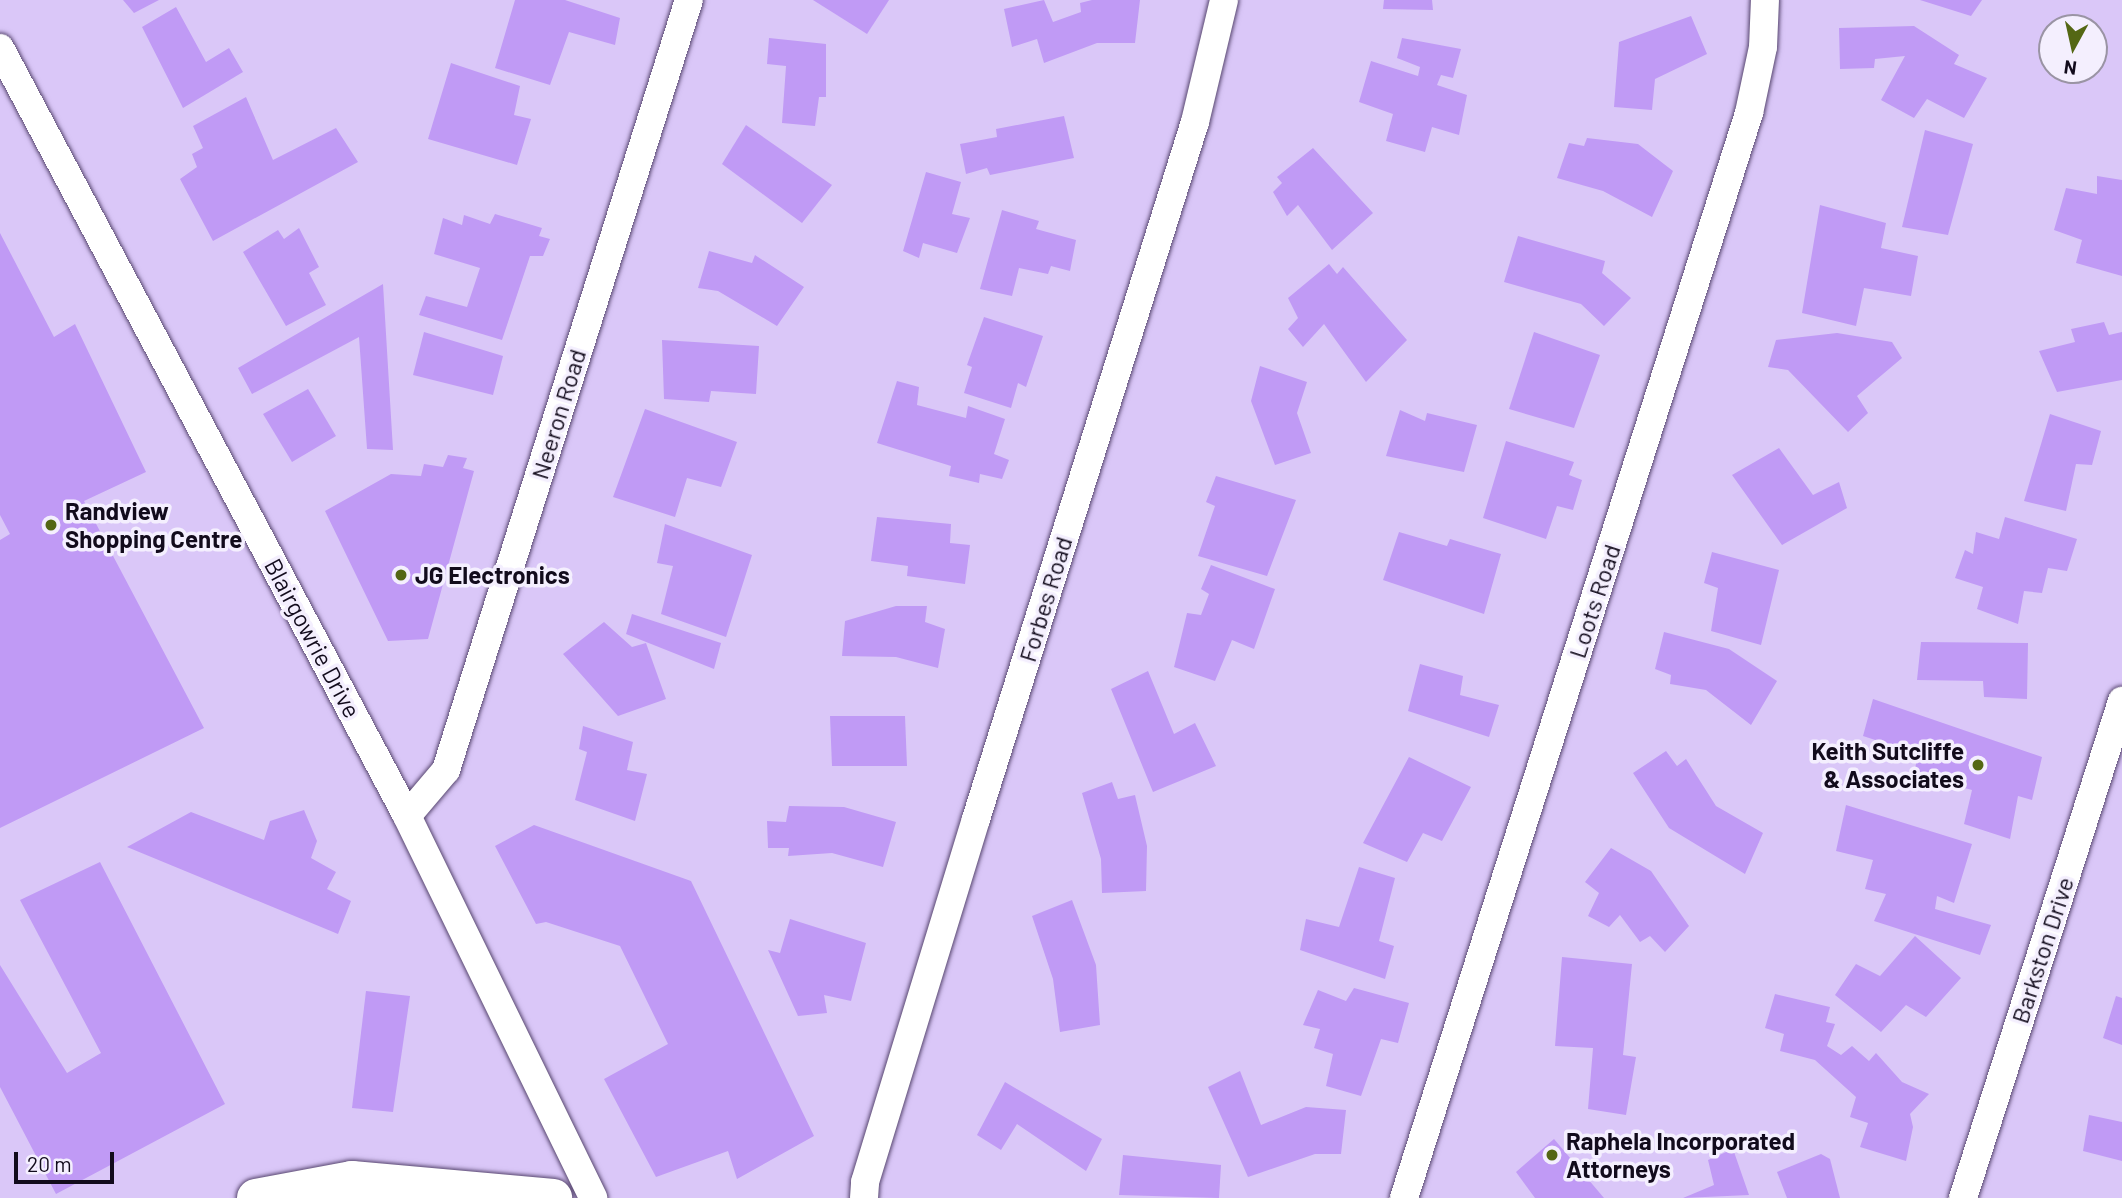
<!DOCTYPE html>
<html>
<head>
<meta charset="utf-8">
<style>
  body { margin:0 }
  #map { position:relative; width:2122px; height:1198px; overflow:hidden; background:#dac7f8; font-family:Barlow,sans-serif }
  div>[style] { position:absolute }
  .building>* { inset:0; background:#c09af5 }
  .roads { filter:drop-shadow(0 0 2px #584770) drop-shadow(0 0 2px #584770) }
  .street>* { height:28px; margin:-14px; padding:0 14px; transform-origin:14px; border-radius:14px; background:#fff }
  .secondary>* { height:38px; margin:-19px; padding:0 19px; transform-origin:19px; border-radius:19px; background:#fff }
  .dots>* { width:19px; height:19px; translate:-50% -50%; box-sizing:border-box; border:4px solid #f4effe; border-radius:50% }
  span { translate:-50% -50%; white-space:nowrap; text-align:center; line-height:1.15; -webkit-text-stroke:7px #f4effe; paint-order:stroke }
  .street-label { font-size:24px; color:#120b1c }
  .poi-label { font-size:24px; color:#120b1c; font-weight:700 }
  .left { translate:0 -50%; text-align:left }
  .right { translate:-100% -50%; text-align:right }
  .north { position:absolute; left:2038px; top:14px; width:70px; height:70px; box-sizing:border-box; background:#f4effe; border:2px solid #9a94a4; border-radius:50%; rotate:188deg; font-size:19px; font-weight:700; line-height:28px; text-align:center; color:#120b1c }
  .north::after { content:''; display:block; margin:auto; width:24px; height:32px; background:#546714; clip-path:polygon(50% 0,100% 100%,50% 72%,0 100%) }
  .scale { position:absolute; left:14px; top:1152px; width:100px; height:32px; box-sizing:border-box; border:4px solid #120b1c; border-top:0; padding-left:9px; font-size:21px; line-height:24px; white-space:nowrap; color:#120b1c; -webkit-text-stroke:5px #f4effe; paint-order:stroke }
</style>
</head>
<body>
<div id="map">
  <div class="building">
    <i style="clip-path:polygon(123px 0,159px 0,134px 13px)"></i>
    <i style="clip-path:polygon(515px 0,565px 0,620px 18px,615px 45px,569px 32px,550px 85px,495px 68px)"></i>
    <i style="clip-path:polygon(813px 0,889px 0,867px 34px)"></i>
    <i style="clip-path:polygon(1044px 0,1053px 22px,1081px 12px,1080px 3px,1092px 0,1140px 0,1135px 43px,1097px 43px,1044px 63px,1037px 39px,1012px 47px,1004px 9px)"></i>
    <i style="clip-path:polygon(1384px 0,1432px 0,1433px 10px,1383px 9px)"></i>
    <i style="clip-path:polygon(1920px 0,1982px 0,1971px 16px)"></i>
    <i style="clip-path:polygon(176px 7px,206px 62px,229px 48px,243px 72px,183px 108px,142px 27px)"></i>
    <i style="clip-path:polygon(1691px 16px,1707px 54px,1655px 79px,1652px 110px,1614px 107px,1619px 42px)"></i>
    <i style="clip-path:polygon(1914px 26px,1959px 55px,1954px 64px,1987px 78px,1964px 118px,1927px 99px,1914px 118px,1881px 100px,1905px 56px,1875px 59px,1874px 68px,1840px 69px,1839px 28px)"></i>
    <i style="clip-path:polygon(769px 38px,826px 44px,826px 97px,819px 97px,815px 126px,782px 123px,786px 66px,767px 64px)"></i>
    <i style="clip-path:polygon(1402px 38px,1461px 49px,1453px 78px,1441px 75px,1437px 85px,1467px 95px,1459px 135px,1432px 127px,1425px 152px,1386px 141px,1393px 114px,1359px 102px,1371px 61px,1418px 76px,1420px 67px,1397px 58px)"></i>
    <i style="clip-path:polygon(451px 63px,520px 86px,514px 115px,531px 119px,517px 165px,428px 139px)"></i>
    <i style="clip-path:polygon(246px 97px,273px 160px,336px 128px,358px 162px,213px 241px,180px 179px,197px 167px,192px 154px,203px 148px,193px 126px)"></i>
    <i style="clip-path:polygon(1064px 116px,1074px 158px,990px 175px,987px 168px,966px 174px,960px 144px,997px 137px,996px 129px)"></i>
    <i style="clip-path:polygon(746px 125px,832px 185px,802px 223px,722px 164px)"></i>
    <i style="clip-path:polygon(1925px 130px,1973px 144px,1948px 235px,1902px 227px)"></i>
    <i style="clip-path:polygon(1587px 138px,1638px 144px,1673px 171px,1652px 217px,1603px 191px,1557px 178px,1569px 143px,1584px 146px)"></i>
    <i style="clip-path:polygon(1313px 148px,1373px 213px,1332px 250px,1298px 205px,1287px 216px,1273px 192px,1282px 183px,1277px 177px)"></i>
    <i style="clip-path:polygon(926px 172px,961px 182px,952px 214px,970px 218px,957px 253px,923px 243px,919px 258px,903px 251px)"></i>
    <i style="clip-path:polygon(2097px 176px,2122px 180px,2122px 276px,2076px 263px,2082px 240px,2054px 230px,2066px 188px,2097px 194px)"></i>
    <i style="clip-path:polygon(1820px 205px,1886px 223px,1881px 248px,1918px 256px,1911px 296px,1864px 288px,1856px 326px,1802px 313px)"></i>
    <i style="clip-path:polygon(1002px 210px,1039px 221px,1036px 229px,1076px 240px,1070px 271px,1051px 266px,1048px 274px,1019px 268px,1012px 296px,980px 289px)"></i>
    <i style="clip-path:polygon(495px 214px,542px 228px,539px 236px,550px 239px,543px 256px,530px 256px,502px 340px,419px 315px,426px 296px,467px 307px,480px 268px,434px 254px,443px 218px,462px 225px,464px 215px,490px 224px)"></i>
    <i style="clip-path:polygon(299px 228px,319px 267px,309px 273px,326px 305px,286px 326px,243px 252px,278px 230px,284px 239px)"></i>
    <i style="clip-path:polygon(0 233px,54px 337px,75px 324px,146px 472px,84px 501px,204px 728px,0 828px,0 540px,10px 534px,0 515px)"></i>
    <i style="clip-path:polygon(1518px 236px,1605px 261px,1602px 273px,1631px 298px,1604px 326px,1581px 304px,1504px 282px)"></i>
    <i style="clip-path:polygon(709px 251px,752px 263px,755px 255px,804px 287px,777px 326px,718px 291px,698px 288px)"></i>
    <i style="clip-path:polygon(1329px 264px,1337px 274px,1343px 267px,1407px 340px,1366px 382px,1324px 324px,1303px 347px,1288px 329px,1298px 318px,1288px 298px)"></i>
    <i style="clip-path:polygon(383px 284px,393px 450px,367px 449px,359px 337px,252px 394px,238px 368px)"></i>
    <i style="clip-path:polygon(984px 317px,1043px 336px,1026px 387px,1018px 383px,1011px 408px,964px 393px,972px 367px,967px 365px)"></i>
    <i style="clip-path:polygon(2104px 322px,2109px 335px,2122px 332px,2122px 380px,2057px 392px,2039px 351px,2075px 342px,2071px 329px)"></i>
    <i style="clip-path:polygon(424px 332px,503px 356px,493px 395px,413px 375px)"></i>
    <i style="clip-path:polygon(1534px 332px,1600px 355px,1574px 428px,1509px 409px)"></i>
    <i style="clip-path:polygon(1837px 333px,1892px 342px,1902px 358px,1857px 396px,1868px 413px,1848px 432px,1788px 370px,1768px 367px,1776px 340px)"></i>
    <i style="clip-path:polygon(662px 340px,759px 346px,756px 394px,711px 391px,709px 402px,664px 399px)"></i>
    <i style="clip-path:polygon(1260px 366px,1307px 382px,1297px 413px,1311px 453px,1275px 465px,1251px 401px)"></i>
    <i style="clip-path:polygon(897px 381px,919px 387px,917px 405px,966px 418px,968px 406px,1005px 419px,994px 454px,1009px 460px,1002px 479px,980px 474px,979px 483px,949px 476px,951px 466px,877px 443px)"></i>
    <i style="clip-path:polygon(308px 389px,336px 436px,292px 462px,263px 414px)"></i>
    <i style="clip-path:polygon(645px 409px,737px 442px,721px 487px,687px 478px,675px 517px,613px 497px)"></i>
    <i style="clip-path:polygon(1400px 410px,1425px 421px,1427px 413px,1477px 425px,1464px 472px,1386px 456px)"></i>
    <i style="clip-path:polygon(2050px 414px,2101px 431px,2092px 465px,2076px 464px,2066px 511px,2024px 501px)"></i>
    <i style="clip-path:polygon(1506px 441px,1574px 462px,1569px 475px,1582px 480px,1573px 510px,1557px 506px,1546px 539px,1483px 518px)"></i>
    <i style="clip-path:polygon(1779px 448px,1813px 495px,1839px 482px,1847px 508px,1782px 545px,1732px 475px)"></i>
    <i style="clip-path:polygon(448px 455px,467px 458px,463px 468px,474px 471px,428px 639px,388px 641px,325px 511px,391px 474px,421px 476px,424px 464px,443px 467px)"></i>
    <i style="clip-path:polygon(1216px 476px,1296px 500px,1267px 576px,1198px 556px,1215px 506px,1206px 502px)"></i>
    <i style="clip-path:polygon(877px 517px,951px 524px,950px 543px,970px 545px,965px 584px,907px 576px,908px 566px,871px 561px)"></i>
    <i style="clip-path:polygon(2005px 517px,2077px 539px,2067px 571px,2048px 568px,2042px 593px,2024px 591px,2018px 624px,1977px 609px,1983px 587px,1955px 578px,1965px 550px,1973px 554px,1976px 532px,1999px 539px)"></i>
    <i style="clip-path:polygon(665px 524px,752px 555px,726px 637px,661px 614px,673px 566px,657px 563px)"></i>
    <i style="clip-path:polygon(1399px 532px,1447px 546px,1450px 539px,1501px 554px,1484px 614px,1383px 580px)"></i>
    <i style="clip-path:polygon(1712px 552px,1779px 570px,1761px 645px,1711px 631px,1718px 588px,1704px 583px)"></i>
    <i style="clip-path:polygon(1211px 565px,1275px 589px,1254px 649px,1232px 640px,1215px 681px,1174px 667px,1187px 613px,1201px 615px,1209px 594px,1201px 589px)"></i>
    <i style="clip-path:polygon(896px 606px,927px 606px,925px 622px,945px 629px,938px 668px,896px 657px,842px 656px,845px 621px)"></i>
    <i style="clip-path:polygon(632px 614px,721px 643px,714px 669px,626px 634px)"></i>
    <i style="clip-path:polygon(604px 622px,632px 647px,646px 643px,666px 699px,618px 716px,563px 654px)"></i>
    <i style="clip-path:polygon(1664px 632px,1729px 649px,1777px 681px,1751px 725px,1706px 690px,1670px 684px,1671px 675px,1655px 669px)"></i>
    <i style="clip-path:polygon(1921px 642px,2028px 643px,2027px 699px,1984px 697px,1983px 681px,1917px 680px)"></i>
    <i style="clip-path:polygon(1420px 664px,1463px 676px,1460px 695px,1499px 705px,1489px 737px,1408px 711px)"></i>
    <i style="clip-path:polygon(1148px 671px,1174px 734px,1195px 723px,1216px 766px,1153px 792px,1111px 689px)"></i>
    <i style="clip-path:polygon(1873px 699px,2042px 757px,2032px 800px,2018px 796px,2010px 839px,1964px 824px,1972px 790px,1914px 774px,1918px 754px,1863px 736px)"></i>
    <i style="clip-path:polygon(830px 716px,905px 716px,907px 766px,832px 766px)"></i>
    <i style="clip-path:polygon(583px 726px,633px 742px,627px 770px,647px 774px,635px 821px,575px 800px,587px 752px,579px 749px)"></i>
    <i style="clip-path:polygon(1666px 751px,1677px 766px,1686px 759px,1716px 806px,1763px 833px,1745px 874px,1669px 828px,1633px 773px)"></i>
    <i style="clip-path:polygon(1409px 757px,1471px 787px,1442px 841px,1423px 833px,1407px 862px,1363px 843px)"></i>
    <i style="clip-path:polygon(1112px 782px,1118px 799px,1135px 795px,1147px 846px,1146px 891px,1102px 893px,1101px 859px,1082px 793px)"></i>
    <i style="clip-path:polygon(1846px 805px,1972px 844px,1954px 903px,1937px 896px,1935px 909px,1991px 925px,1980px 955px,1874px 921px,1886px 894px,1865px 889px,1873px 860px,1836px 851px)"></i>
    <i style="clip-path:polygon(789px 806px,844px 807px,896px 822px,883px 867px,832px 853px,788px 856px,789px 848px,768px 848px,767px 821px,786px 822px)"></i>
    <i style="clip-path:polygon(304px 810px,317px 841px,311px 858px,336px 872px,327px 889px,351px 901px,338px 934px,127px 847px,191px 812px,264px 840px,270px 821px)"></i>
    <i style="clip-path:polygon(534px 825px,691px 881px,814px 1136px,737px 1179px,728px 1151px,656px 1177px,604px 1079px,668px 1044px,620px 946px,546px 922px,536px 924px,495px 846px)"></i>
    <i style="clip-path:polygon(1611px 848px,1651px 871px,1689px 926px,1665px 952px,1650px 936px,1640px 942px,1620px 915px,1609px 927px,1588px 916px,1599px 893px,1585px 882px)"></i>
    <i style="clip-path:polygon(100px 862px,225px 1104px,56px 1194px,0 1087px,0 965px,67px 1073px,101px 1053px,20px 900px)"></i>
    <i style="clip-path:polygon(1359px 867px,1395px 878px,1379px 941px,1394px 946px,1385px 979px,1300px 950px,1306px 919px,1339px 927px)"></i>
    <i style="clip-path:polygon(1072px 900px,1096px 965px,1100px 1025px,1060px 1032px,1053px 979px,1032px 916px)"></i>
    <i style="clip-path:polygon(790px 919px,866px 943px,851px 1001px,824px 995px,827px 1013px,798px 1016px,768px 950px,780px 953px)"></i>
    <i style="clip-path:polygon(1915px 936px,1961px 978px,1926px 1017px,1906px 1005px,1881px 1032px,1835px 995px,1856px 964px,1880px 976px)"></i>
    <i style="clip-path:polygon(1562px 957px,1632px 964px,1623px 1055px,1636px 1057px,1626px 1115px,1588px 1109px,1593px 1048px,1555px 1046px)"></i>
    <i style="clip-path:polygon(1354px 988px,1409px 1003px,1398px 1043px,1381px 1039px,1361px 1096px,1326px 1086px,1333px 1054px,1314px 1048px,1320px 1029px,1303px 1025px,1318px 990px,1346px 1001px)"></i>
    <i style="clip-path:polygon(366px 991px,410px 996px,393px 1112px,352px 1108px)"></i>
    <i style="clip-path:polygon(1775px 994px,1830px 1007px,1826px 1022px,1835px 1024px,1827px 1046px,1841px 1055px,1852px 1046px,1869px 1061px,1876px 1053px,1902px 1082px,1929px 1094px,1910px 1114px,1913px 1127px,1906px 1161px,1860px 1147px,1868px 1123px,1850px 1117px,1856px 1097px,1815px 1060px,1780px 1051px,1784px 1034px,1765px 1028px)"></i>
    <i style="clip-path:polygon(2116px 996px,2122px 998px,2122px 1045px,2103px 1038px)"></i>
    <i style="clip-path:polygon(1240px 1071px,1261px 1125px,1306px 1107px,1346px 1110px,1341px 1154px,1315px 1154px,1248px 1177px,1208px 1087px)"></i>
    <i style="clip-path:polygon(1005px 1082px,1102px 1139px,1086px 1171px,1017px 1124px,1001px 1150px,977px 1135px)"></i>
    <i style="clip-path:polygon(2089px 1115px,2122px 1122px,2122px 1161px,2083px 1151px)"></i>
    <i style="clip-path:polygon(1554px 1139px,1604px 1198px,1535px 1198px,1516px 1172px)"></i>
    <i style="clip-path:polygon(1733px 1149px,1749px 1195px,1683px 1198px,1714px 1185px,1708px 1160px)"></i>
    <i style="clip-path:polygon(1821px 1154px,1830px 1159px,1840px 1198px,1787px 1198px,1777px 1172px)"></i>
    <i style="clip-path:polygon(1123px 1155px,1221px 1165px,1219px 1198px,1119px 1195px)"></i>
  </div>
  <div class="roads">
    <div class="street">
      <i style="left:0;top:48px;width:869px;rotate:62.08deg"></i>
      <i style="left:407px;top:816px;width:425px;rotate:64deg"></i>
      <i style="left:407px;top:816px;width:60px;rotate:-49.7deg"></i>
      <i style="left:446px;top:770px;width:807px;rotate:-72.49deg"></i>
      <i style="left:864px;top:1198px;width:16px;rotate:-86deg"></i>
      <i style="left:865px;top:1182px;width:380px;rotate:-73deg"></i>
      <i style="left:976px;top:819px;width:731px;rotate:-72.56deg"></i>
      <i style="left:1195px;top:122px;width:125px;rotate:-76.6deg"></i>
      <i style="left:1404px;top:1198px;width:1139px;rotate:-72.36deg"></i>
      <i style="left:1749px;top:113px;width:67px;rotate:-78deg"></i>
      <i style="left:1763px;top:47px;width:47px;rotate:-87.6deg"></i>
      <i style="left:1963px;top:1198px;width:522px;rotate:-72.26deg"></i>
    </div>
    <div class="secondary">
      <i style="left:256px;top:1198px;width:98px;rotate:-10.6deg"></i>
      <i style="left:352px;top:1180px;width:202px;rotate:5.1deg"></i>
    </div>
  </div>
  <div class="dots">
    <i style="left:51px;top:525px;background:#546714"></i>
    <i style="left:401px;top:575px;background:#546714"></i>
    <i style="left:1978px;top:765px;background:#546714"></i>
    <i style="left:1552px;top:1155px;background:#546714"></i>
  </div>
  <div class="street-label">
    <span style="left:558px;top:414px;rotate:-73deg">Neeron Road</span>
    <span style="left:1045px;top:599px;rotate:-73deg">Forbes Road</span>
    <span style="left:1594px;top:601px;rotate:-72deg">Loots Road</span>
    <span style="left:313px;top:638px;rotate:62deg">Blairgowrie Drive</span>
    <span style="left:2042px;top:950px;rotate:-72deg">Barkston Drive</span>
  </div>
  <div class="poi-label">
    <span class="left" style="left:65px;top:525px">Randview<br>Shopping Centre</span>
    <span class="left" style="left:415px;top:575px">JG Electronics</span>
    <span class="right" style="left:1964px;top:765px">Keith Sutcliffe<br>&amp; Associates</span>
    <span class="left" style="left:1566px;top:1155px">Raphela Incorporated<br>Attorneys</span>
  </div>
  <div class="north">N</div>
  <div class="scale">20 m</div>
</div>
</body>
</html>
